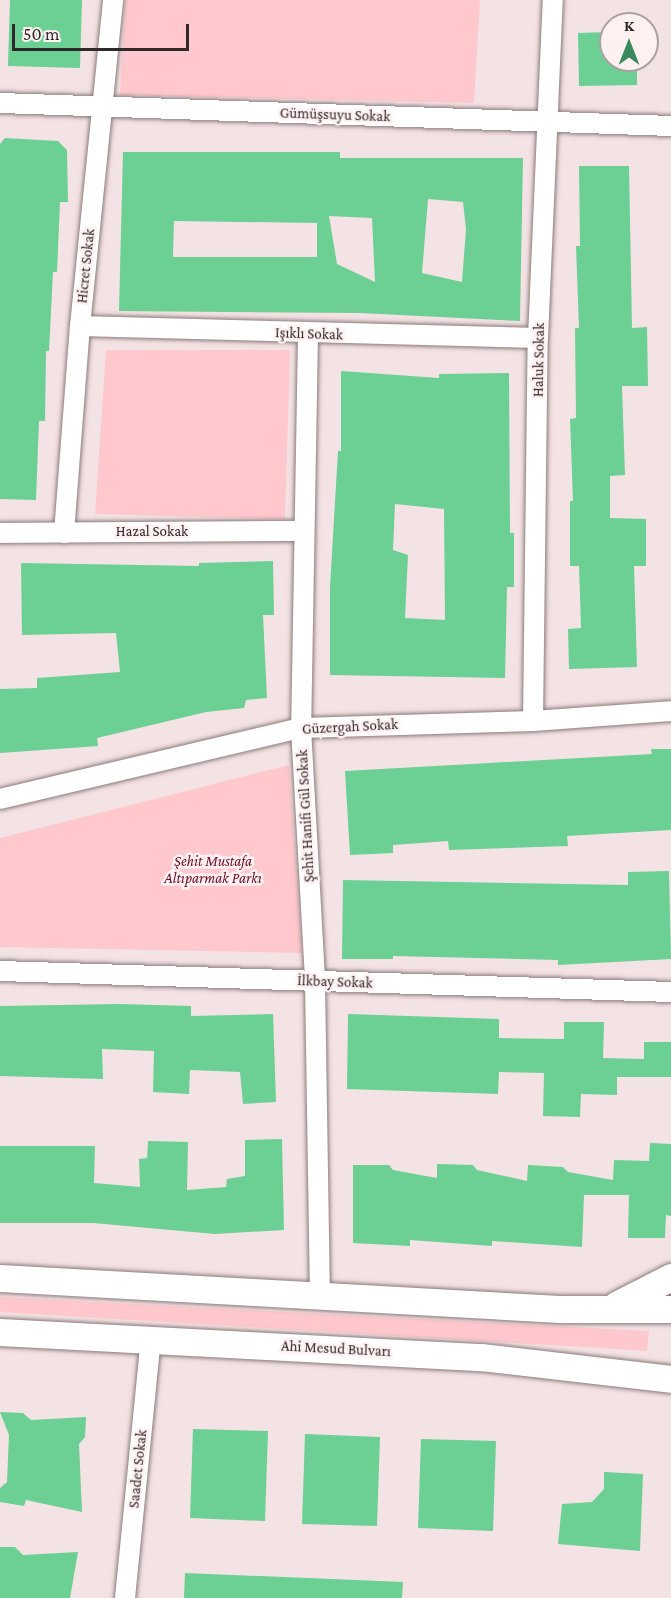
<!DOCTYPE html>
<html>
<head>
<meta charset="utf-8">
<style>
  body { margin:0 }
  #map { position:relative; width:671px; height:1598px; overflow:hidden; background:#f4e3e4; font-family:"Crimson Pro",serif }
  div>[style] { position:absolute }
  .green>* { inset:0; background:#ffc8cc }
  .building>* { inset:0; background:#6ccf94 }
  .roads { filter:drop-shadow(0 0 2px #8b7b7c) drop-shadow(0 0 2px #8b7b7c) }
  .minor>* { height:20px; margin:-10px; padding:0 10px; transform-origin:10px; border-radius:10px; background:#fff }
  .secondary>* { height:27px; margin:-13.5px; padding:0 13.5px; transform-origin:13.5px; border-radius:13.5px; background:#fff }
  span { translate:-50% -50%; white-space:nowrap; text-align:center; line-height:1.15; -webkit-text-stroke:5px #fff1f2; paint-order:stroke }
  .street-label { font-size:15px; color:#2f2929 }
  .park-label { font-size:15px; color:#6b0d25; font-style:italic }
  .north { position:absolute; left:599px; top:12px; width:60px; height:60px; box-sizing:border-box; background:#fff1f2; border:2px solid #aca1a2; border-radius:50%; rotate:0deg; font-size:16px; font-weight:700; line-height:24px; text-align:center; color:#2f2929 }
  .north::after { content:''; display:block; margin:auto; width:21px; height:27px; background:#388a5c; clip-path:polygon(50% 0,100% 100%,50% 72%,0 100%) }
  .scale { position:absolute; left:12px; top:24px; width:177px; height:27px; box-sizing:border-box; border:3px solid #2f2929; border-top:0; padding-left:8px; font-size:18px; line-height:21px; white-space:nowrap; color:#2f2929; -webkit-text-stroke:4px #fff1f2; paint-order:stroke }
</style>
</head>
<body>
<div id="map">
  <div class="green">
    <i style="clip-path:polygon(125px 0,480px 0,474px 103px,120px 95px)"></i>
    <i style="clip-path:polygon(106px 350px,290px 350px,285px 519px,95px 514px)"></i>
    <i style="clip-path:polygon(289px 765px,302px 953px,0 947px,0 838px)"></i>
    <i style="clip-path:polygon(0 1297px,283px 1312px,649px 1331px,647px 1351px,0 1312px)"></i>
  </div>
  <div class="building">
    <i style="clip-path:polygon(10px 0,82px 0,80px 68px,8px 66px)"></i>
    <i style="clip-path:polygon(611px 32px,611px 60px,637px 60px,637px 85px,579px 86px,578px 33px)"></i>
    <i style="clip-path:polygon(5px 138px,58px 141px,67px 150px,68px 202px,60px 202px,57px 272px,53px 272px,49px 351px,46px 351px,45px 421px,39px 421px,36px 500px,0 499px,0 144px)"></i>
    <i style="clip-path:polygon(evenodd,123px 152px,340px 152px,340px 158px,523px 158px,520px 321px,359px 313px,119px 311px,123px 152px,428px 199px,463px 202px,466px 229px,462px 282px,422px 273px,428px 199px,123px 152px,329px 216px,372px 218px,375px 282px,337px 264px,329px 216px,123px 152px,174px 221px,317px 223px,317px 257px,173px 257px,174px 221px)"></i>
    <i style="clip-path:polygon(579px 166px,629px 166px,632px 328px,647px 327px,648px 386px,622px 386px,625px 475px,610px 476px,610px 518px,646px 519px,646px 566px,634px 566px,637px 667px,569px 669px,568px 629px,581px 628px,579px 566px,570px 566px,570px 501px,573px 501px,570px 419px,576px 418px,575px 328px,579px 328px,576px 246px,580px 246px)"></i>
    <i style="clip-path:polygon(evenodd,341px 371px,439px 378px,439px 374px,509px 373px,510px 533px,514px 533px,514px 587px,507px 587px,505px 678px,330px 675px,330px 587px,338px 451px,341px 451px,341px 371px,395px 504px,444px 509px,445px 620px,405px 618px,408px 555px,393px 550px,395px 504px)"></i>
    <i style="clip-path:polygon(273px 561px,274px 615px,263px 615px,267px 698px,246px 700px,244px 708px,206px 712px,97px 738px,98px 746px,0 753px,0 689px,37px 688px,37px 678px,120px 672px,116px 633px,22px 635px,21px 563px,199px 566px,199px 563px)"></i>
    <i style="clip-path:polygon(651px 749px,671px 749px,671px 830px,567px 836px,568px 846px,449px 850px,448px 841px,393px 845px,393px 853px,350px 855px,345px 771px,652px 754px)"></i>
    <i style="clip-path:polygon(669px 871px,671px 959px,558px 965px,558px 960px,393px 956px,393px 959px,342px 959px,343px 880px,628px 885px,628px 872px)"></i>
    <i style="clip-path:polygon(119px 1004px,191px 1006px,191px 1016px,273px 1014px,276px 1102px,243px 1104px,240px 1072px,190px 1070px,189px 1094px,153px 1092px,154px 1051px,102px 1049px,103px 1079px,0 1076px,0 1006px)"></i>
    <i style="clip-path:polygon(348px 1014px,499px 1019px,499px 1038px,564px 1039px,564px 1022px,604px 1022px,603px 1058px,644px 1059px,644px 1042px,671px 1042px,671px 1077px,617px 1077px,617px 1095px,581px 1094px,580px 1117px,543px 1116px,544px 1073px,499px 1072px,498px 1094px,347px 1089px)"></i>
    <i style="clip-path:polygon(282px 1139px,284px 1230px,215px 1234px,93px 1223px,0 1223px,0 1146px,95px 1146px,94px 1183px,140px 1187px,139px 1159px,147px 1158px,148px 1141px,188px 1142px,187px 1190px,226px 1187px,227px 1179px,245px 1176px,245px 1140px)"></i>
    <i style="clip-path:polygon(650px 1143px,671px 1144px,671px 1216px,666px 1215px,665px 1238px,628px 1238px,629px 1195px,584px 1195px,582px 1247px,492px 1241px,492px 1246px,410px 1240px,410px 1246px,353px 1243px,353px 1165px,389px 1165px,393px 1170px,437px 1178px,437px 1164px,473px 1165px,477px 1170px,527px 1181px,528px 1165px,563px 1167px,568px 1172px,613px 1180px,614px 1160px,649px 1161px)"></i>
    <i style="clip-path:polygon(0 1412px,23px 1413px,31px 1420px,86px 1417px,85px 1437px,79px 1444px,82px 1512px,26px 1500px,24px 1506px,0 1502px,0 1488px,7px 1482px,9px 1435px)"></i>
    <i style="clip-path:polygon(193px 1429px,268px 1431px,265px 1521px,190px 1518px)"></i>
    <i style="clip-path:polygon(305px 1434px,380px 1437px,377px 1526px,302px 1524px)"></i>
    <i style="clip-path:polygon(421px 1439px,496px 1441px,493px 1531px,418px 1528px)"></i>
    <i style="clip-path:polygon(604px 1472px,643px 1474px,640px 1551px,558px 1544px,562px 1504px,592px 1502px,604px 1489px)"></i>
    <i style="clip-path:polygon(0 1547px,15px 1547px,23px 1555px,78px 1552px,70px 1598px,0 1598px)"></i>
    <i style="clip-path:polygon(185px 1573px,403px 1582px,402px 1598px,184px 1598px)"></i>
  </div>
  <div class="roads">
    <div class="minor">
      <i style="left:0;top:103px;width:671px;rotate:1.96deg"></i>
      <i style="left:80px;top:326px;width:458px;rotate:1.5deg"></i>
      <i style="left:308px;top:335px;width:393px;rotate:91deg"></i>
      <i style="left:301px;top:728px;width:253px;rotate:86.8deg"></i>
      <i style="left:315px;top:981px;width:316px;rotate:89.1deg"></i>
      <i style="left:0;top:533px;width:304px;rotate:-0.4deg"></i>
      <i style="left:64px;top:533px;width:208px;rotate:-85.6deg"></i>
      <i style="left:80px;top:326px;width:328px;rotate:-84.2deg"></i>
      <i style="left:533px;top:721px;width:383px;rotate:-89.3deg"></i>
      <i style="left:538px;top:338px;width:338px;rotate:-87.5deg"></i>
      <i style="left:0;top:799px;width:309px;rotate:-13.3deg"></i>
      <i style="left:301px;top:728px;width:232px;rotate:-1.7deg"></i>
      <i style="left:533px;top:721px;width:138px;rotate:-4.1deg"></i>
      <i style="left:0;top:971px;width:671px;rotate:1.79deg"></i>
      <i style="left:125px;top:1598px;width:260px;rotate:-84.3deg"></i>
    </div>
    <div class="secondary">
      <i style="left:0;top:1278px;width:560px;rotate:3.17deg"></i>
      <i style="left:559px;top:1309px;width:112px"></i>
      <i style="left:616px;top:1305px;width:62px;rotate:-27deg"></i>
      <i style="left:0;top:1332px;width:482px;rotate:3deg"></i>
      <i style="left:481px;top:1357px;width:191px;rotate:6.6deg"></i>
    </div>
  </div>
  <div class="street-label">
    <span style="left:335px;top:115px;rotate:2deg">Gümüşsuyu Sokak</span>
    <span style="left:86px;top:266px;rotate:-84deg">Hicret Sokak</span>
    <span style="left:309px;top:334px;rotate:2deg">Işıklı Sokak</span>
    <span style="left:539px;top:360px;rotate:-89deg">Haluk Sokak</span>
    <span style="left:152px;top:532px">Hazal Sokak</span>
    <span style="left:350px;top:727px;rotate:-3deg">Güzergah Sokak</span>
    <span style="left:306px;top:816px;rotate:-93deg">Şehit Hanifi Gül Sokak</span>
    <span style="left:335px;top:982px;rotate:2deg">İlkbay Sokak</span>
    <span style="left:336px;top:1349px;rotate:3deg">Ahi Mesud Bulvarı</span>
    <span style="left:138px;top:1469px;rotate:-84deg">Saadet Sokak</span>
  </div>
  <div class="park-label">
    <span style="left:213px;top:870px">Şehit Mustafa<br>Altıparmak Parkı</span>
  </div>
  <div class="north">K</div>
  <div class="scale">50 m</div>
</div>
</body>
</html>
